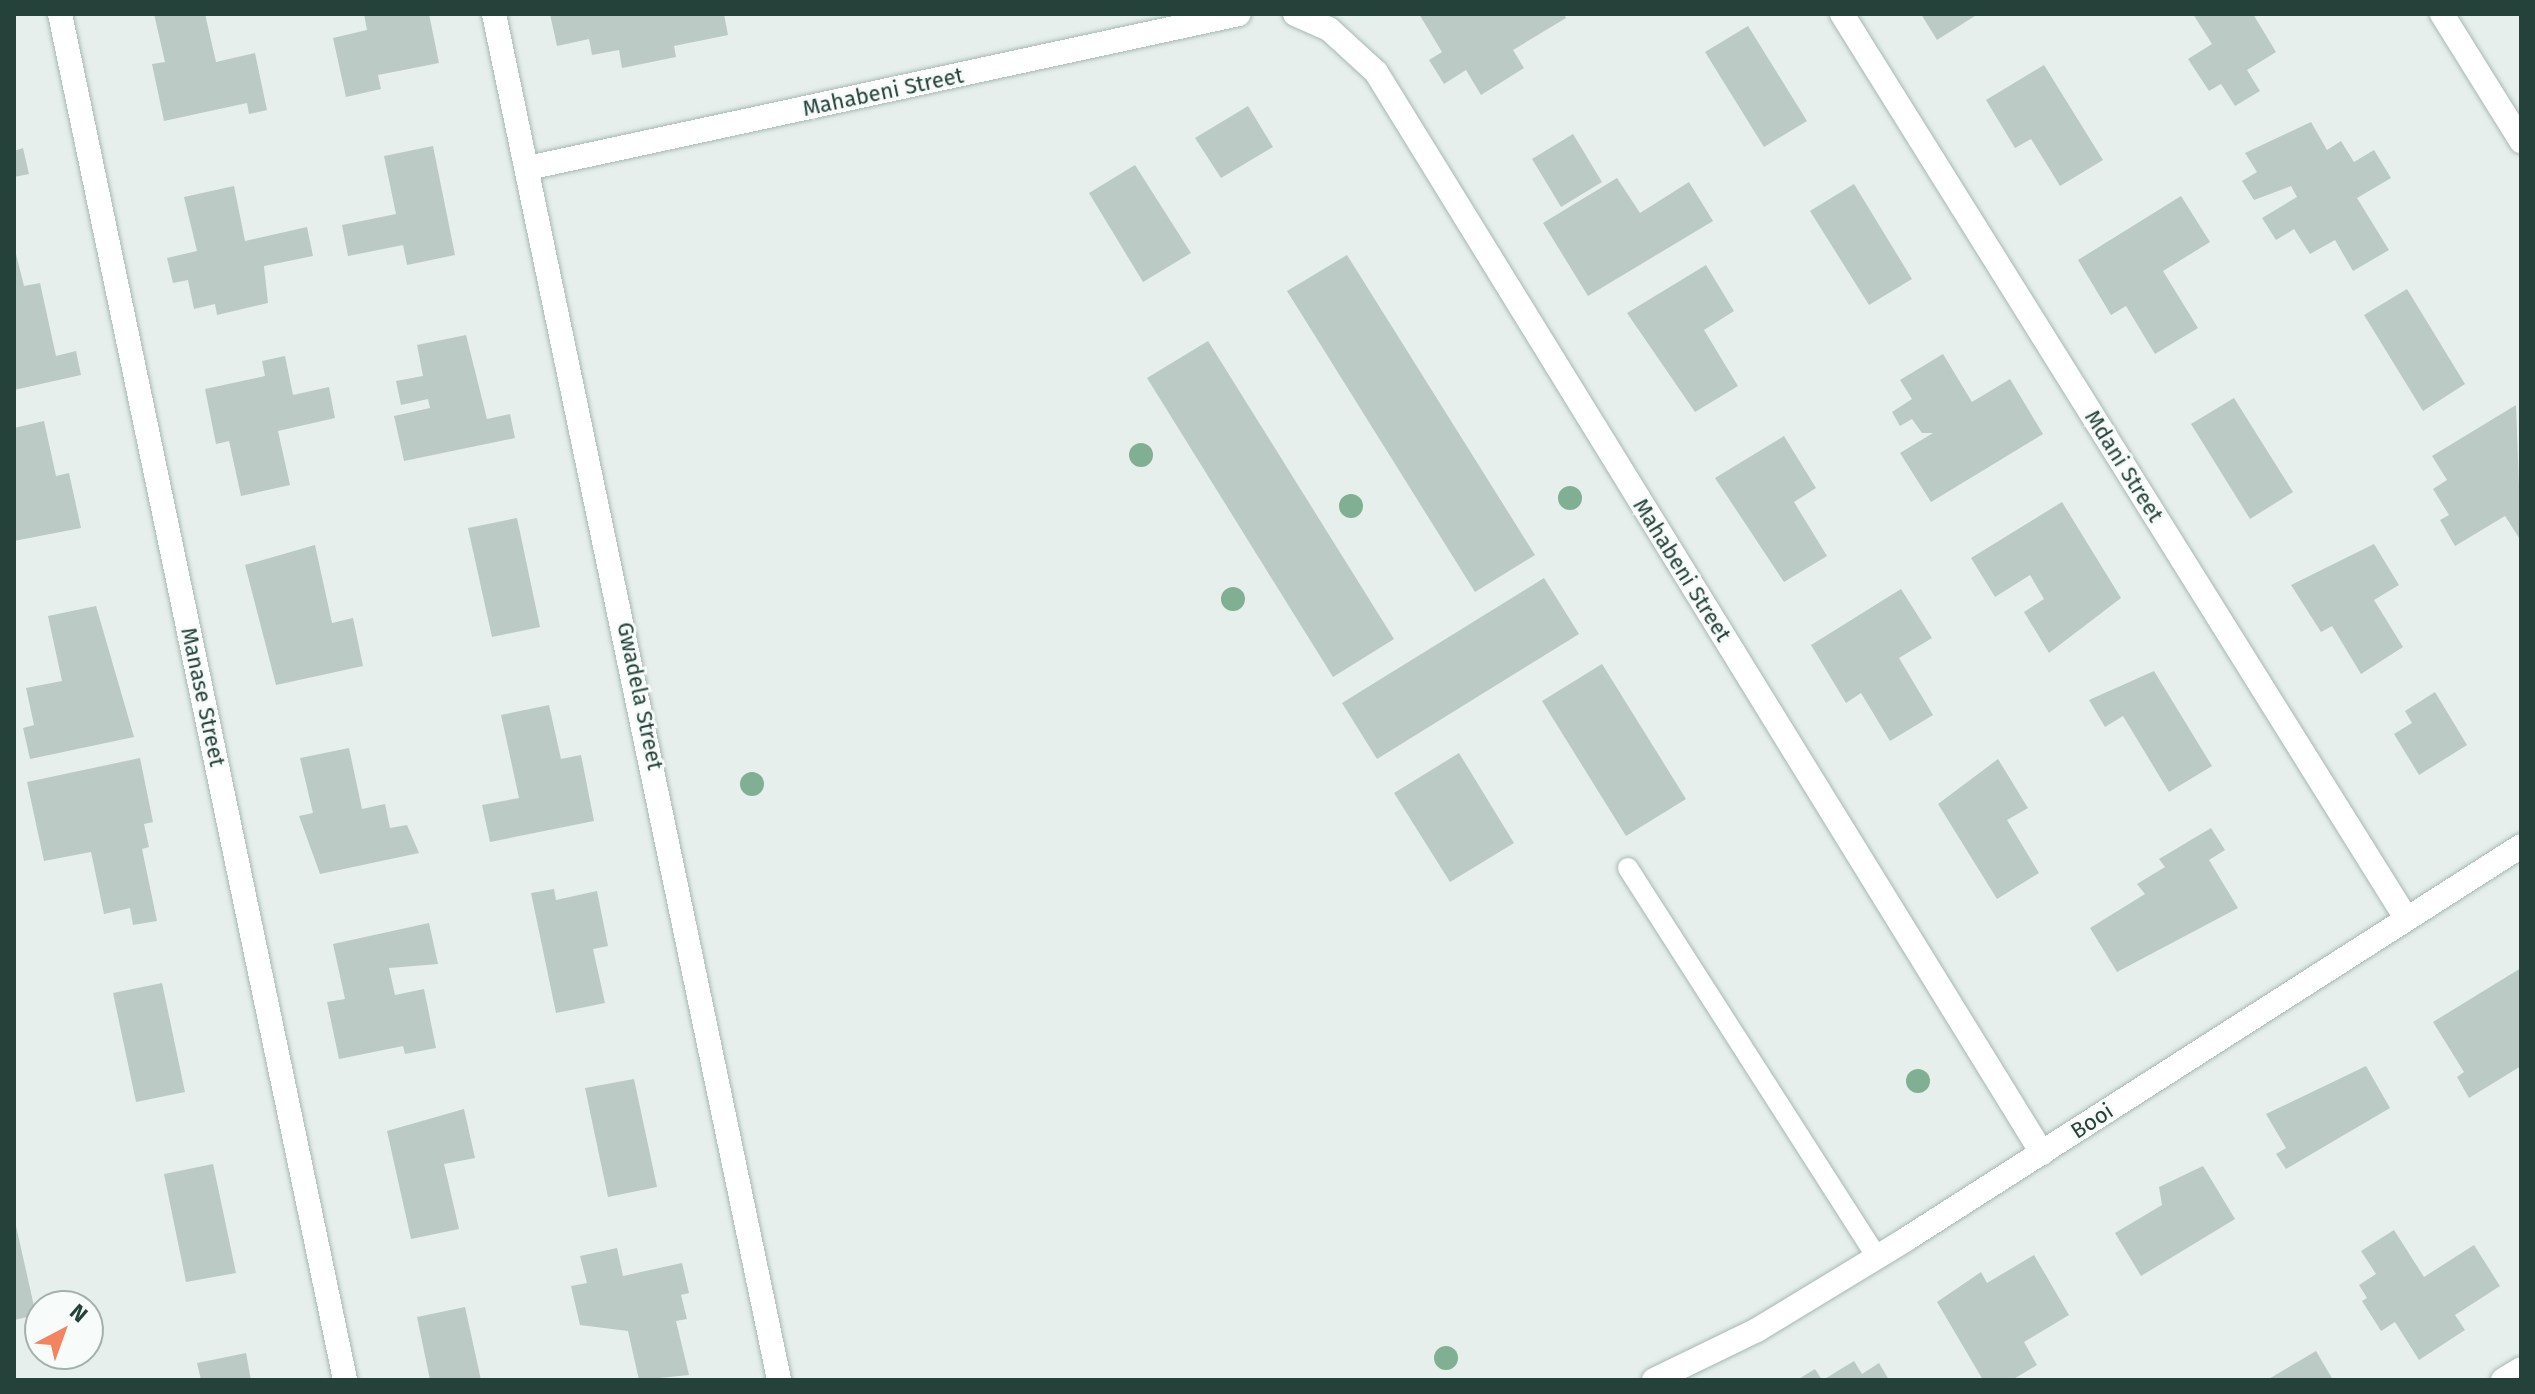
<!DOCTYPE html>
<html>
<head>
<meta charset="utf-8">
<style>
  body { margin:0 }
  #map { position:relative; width:2535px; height:1394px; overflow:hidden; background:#e6efeb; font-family:"Fira Sans",sans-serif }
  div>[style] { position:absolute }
  .building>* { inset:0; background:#bbcac4 }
  .roads { filter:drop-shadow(0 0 2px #a8b8b2) drop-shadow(0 0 2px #a8b8b2) }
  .lane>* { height:20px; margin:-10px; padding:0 10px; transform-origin:10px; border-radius:10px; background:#fff }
  .street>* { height:24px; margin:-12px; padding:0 12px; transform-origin:12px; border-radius:12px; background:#fff }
  .secondary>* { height:24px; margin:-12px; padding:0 12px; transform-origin:12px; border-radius:12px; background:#fff }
  .trees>* { width:24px; height:24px; margin:-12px; border-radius:50%; background:#80af93 }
  span { translate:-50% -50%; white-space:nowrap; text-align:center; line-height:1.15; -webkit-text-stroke:6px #f7fbf9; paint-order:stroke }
  .street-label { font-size:22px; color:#24423a }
  .frame { position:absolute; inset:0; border:16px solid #24423a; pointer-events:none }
  .north { position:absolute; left:24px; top:1290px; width:80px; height:80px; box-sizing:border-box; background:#f7fbf9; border:2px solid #a3b1ad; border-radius:50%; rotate:41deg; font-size:22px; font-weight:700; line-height:32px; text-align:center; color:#24423a }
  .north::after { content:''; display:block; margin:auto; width:28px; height:36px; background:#f4845f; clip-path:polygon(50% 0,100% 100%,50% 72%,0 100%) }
</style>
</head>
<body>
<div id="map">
  <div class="building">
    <i style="clip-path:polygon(154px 14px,205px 14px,216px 62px,255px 53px,267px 110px,249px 114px,247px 103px,164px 121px,152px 64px,165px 62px)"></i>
    <i style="clip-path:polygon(364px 14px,429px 14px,439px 63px,378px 75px,381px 89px,346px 97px,333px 38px,367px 30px)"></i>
    <i style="clip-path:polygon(550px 14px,724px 14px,728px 35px,674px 46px,676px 57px,622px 68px,619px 50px,592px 55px,589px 39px,557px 46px)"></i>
    <i style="clip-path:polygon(1419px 14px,1564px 14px,1566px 18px,1513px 50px,1524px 68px,1481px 95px,1466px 70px,1444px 84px,1429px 60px,1442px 52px)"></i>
    <i style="clip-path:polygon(1921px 14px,1978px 14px,1937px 40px)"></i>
    <i style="clip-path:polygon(2193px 14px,2253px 14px,2276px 52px,2247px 70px,2260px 91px,2235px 106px,2221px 84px,2209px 91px,2188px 59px,2212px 44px)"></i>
    <i style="clip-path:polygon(1748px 26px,1807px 121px,1764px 147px,1705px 52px)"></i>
    <i style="clip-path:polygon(2044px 65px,2103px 160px,2060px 186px,2031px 139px,2015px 148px,1986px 100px)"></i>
    <i style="clip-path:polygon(1248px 106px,1273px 147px,1221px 178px,1195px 138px)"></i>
    <i style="clip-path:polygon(2311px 122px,2327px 150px,2341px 141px,2354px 162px,2374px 150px,2391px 178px,2357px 198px,2389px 250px,2353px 271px,2335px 240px,2310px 254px,2294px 229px,2276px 240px,2262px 218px,2297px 197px,2291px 186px,2254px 200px,2242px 181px,2257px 172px,2245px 153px)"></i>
    <i style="clip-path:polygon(1573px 134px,1602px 182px,1561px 207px,1532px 159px)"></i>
    <i style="clip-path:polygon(433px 146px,455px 255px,407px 265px,403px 245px,348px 256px,342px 225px,396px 214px,384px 156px)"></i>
    <i style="clip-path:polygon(23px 148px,29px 174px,14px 177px,14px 151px)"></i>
    <i style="clip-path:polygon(1135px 165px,1191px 253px,1143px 282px,1089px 193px)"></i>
    <i style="clip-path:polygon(1617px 178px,1640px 213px,1689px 182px,1713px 221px,1588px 296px,1543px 223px)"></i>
    <i style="clip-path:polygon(1854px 184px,1912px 279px,1869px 305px,1810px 211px)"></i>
    <i style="clip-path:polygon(234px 186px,245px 241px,307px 227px,313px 256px,264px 266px,268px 303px,217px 315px,215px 304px,194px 309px,188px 280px,173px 283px,167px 258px,197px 251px,184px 197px)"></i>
    <i style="clip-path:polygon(2181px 196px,2210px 242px,2163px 271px,2198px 328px,2155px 354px,2126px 306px,2111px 315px,2078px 260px)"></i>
    <i style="clip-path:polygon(14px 246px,24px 286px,40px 283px,56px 356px,76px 351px,81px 375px,14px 390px)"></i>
    <i style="clip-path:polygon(1347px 255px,1535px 555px,1475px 592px,1287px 291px)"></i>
    <i style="clip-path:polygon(1706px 265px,1734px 311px,1704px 330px,1738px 386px,1695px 412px,1627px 313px)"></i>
    <i style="clip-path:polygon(2407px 289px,2465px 384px,2423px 411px,2364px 315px)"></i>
    <i style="clip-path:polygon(466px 335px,487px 419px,510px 414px,515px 438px,404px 461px,394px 416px,430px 408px,428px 399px,401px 405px,396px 381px,423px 376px,417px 345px)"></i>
    <i style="clip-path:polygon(1208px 341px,1394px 639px,1333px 677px,1147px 378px)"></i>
    <i style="clip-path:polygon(1943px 354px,1972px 402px,2010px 379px,2043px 434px,1931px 502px,1900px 453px,1933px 433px,1922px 433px,1912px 419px,1900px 426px,1892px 412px,1912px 399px,1900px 380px)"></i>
    <i style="clip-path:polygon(285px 356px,293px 395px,329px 387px,335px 418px,278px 431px,290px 485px,241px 496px,229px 441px,216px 444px,205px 389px,265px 376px,262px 361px)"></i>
    <i style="clip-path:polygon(2234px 398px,2293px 492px,2250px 519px,2191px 424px)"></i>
    <i style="clip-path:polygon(2516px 405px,2521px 541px,2505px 516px,2455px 546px,2440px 520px,2449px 515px,2433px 489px,2447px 480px,2432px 456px)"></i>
    <i style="clip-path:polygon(44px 421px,56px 476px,69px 473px,81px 528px,14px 541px,14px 428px)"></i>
    <i style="clip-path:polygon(1784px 436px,1816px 488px,1794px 502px,1827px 556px,1784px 582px,1715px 478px)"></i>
    <i style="clip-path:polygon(2062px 502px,2121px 598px,2049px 653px,2024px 612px,2044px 599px,2030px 575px,1995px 597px,1971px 558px)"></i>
    <i style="clip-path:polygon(517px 518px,540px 627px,492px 637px,468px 528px)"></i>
    <i style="clip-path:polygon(2374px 544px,2399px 585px,2374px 600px,2403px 647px,2361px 674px,2332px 626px,2321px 632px,2291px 585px)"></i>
    <i style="clip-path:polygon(315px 545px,332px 623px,353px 618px,363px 666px,276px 685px,245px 565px)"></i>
    <i style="clip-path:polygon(1544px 578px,1579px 634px,1377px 759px,1342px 703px)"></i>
    <i style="clip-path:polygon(1901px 589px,1932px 638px,1899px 658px,1933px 715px,1890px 741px,1861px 693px,1846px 703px,1811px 645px)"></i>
    <i style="clip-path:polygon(96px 606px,134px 737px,30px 759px,23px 728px,34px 725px,26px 688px,62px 681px,48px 616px)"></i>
    <i style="clip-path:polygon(1602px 664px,1686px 799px,1626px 836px,1542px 701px)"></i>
    <i style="clip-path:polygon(2154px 671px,2212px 766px,2169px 792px,2123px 716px,2105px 727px,2089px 700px)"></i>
    <i style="clip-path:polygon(2435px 692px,2467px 745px,2419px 775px,2394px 734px,2412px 723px,2405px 711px)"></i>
    <i style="clip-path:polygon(549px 705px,561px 759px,581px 755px,594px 821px,490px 842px,482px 805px,519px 798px,501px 715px)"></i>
    <i style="clip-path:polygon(349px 748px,362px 809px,385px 804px,390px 828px,407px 825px,419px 853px,320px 874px,299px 816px,313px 813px,300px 758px)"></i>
    <i style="clip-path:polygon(1459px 753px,1514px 843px,1450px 882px,1394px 793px)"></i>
    <i style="clip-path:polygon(140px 758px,153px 822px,144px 824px,149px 847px,142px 849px,157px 921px,133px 925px,130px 908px,104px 914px,91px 852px,44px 861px,27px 782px)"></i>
    <i style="clip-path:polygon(1998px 759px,2028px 808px,2007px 820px,2039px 873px,1997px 899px,1938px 804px)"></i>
    <i style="clip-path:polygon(2211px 828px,2225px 850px,2209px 860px,2238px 908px,2117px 972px,2090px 928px,2145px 894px,2137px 884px,2165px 867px,2159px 859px)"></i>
    <i style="clip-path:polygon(554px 889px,556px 900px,597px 891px,608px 946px,593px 949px,605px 1003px,556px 1013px,531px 893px)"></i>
    <i style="clip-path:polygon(429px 923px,438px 964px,389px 968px,395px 995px,424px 989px,436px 1048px,405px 1054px,403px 1046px,339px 1059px,327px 1002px,345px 999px,333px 944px)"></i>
    <i style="clip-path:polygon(2521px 968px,2521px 1066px,2469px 1098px,2457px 1077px,2464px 1072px,2433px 1022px)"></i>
    <i style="clip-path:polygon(162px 983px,185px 1092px,136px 1102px,113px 993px)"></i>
    <i style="clip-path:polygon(2366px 1066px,2390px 1108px,2286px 1169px,2276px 1154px,2286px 1148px,2266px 1114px)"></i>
    <i style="clip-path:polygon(634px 1079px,657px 1187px,608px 1197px,585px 1088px)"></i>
    <i style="clip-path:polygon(464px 1109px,475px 1158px,444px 1164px,459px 1229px,411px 1239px,387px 1131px)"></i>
    <i style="clip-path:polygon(213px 1164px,236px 1273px,186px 1282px,164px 1174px)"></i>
    <i style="clip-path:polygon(2203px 1166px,2235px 1219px,2141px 1276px,2115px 1233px,2162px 1205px,2159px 1187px)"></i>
    <i style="clip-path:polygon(14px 1217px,36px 1315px,14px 1320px)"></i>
    <i style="clip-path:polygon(2394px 1230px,2424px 1277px,2474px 1245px,2500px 1286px,2455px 1315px,2465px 1330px,2419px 1360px,2395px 1322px,2381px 1331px,2362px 1301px,2367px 1298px,2359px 1285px,2376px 1274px,2361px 1251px)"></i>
    <i style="clip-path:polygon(617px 1248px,623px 1276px,682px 1263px,689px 1293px,681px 1295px,687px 1319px,676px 1321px,689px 1375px,639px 1380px,628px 1331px,580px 1325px,571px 1286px,587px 1283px,580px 1256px)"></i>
    <i style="clip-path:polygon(2034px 1255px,2069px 1315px,2024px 1342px,2037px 1365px,2012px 1380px,1983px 1380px,1937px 1302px,1981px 1272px,1987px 1283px)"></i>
    <i style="clip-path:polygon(465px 1307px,481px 1380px,430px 1380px,417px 1317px)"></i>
    <i style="clip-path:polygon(2316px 1351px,2333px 1380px,2267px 1380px)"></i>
    <i style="clip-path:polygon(246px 1353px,251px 1380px,201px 1380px,197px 1363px)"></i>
    <i style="clip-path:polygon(1854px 1361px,1862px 1374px,1879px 1363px,1889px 1380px,1823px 1380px)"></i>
    <i style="clip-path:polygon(1815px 1369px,1822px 1380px,1797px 1380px)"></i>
  </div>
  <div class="roads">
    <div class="lane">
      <i style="left:1628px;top:868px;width:462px;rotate:57.4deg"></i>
    </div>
    <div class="street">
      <i style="left:60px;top:14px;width:1395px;rotate:78.21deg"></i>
      <i style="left:494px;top:14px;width:1395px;rotate:78.21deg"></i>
      <i style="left:1295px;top:14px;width:37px;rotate:24deg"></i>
      <i style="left:1329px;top:29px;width:64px;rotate:42.5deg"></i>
      <i style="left:1376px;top:72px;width:1270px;rotate:58.36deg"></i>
      <i style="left:1842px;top:14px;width:1066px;rotate:58.04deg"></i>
      <i style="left:528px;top:168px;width:727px;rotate:-12.22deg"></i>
      <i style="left:1654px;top:1380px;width:114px;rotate:-25.9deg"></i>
      <i style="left:1757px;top:1330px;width:173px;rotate:-31.3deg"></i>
      <i style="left:1905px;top:1240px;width:731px;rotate:-32.6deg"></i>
      <i style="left:2503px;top:1380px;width:21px;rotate:-31deg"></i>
    </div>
    <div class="secondary">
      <i style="left:2442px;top:14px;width:150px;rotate:58.1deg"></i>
    </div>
  </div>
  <div class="trees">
    <i style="left:1141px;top:455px"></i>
    <i style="left:1570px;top:498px"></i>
    <i style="left:1351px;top:506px"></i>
    <i style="left:1233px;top:599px"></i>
    <i style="left:752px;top:784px"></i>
    <i style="left:1918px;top:1081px"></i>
    <i style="left:1446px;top:1358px"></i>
  </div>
  <div class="street-label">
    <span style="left:883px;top:92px;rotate:-12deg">Mahabeni Street</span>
    <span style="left:2124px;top:466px;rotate:58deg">Mdani Street</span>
    <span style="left:1682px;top:570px;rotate:58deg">Mahabeni Street</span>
    <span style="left:640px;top:696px;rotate:78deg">Gwadela Street</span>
    <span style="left:203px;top:697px;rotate:78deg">Manase Street</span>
    <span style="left:2092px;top:1121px;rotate:-33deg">Booi</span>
  </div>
  <div class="frame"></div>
  <div class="north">N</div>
</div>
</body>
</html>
